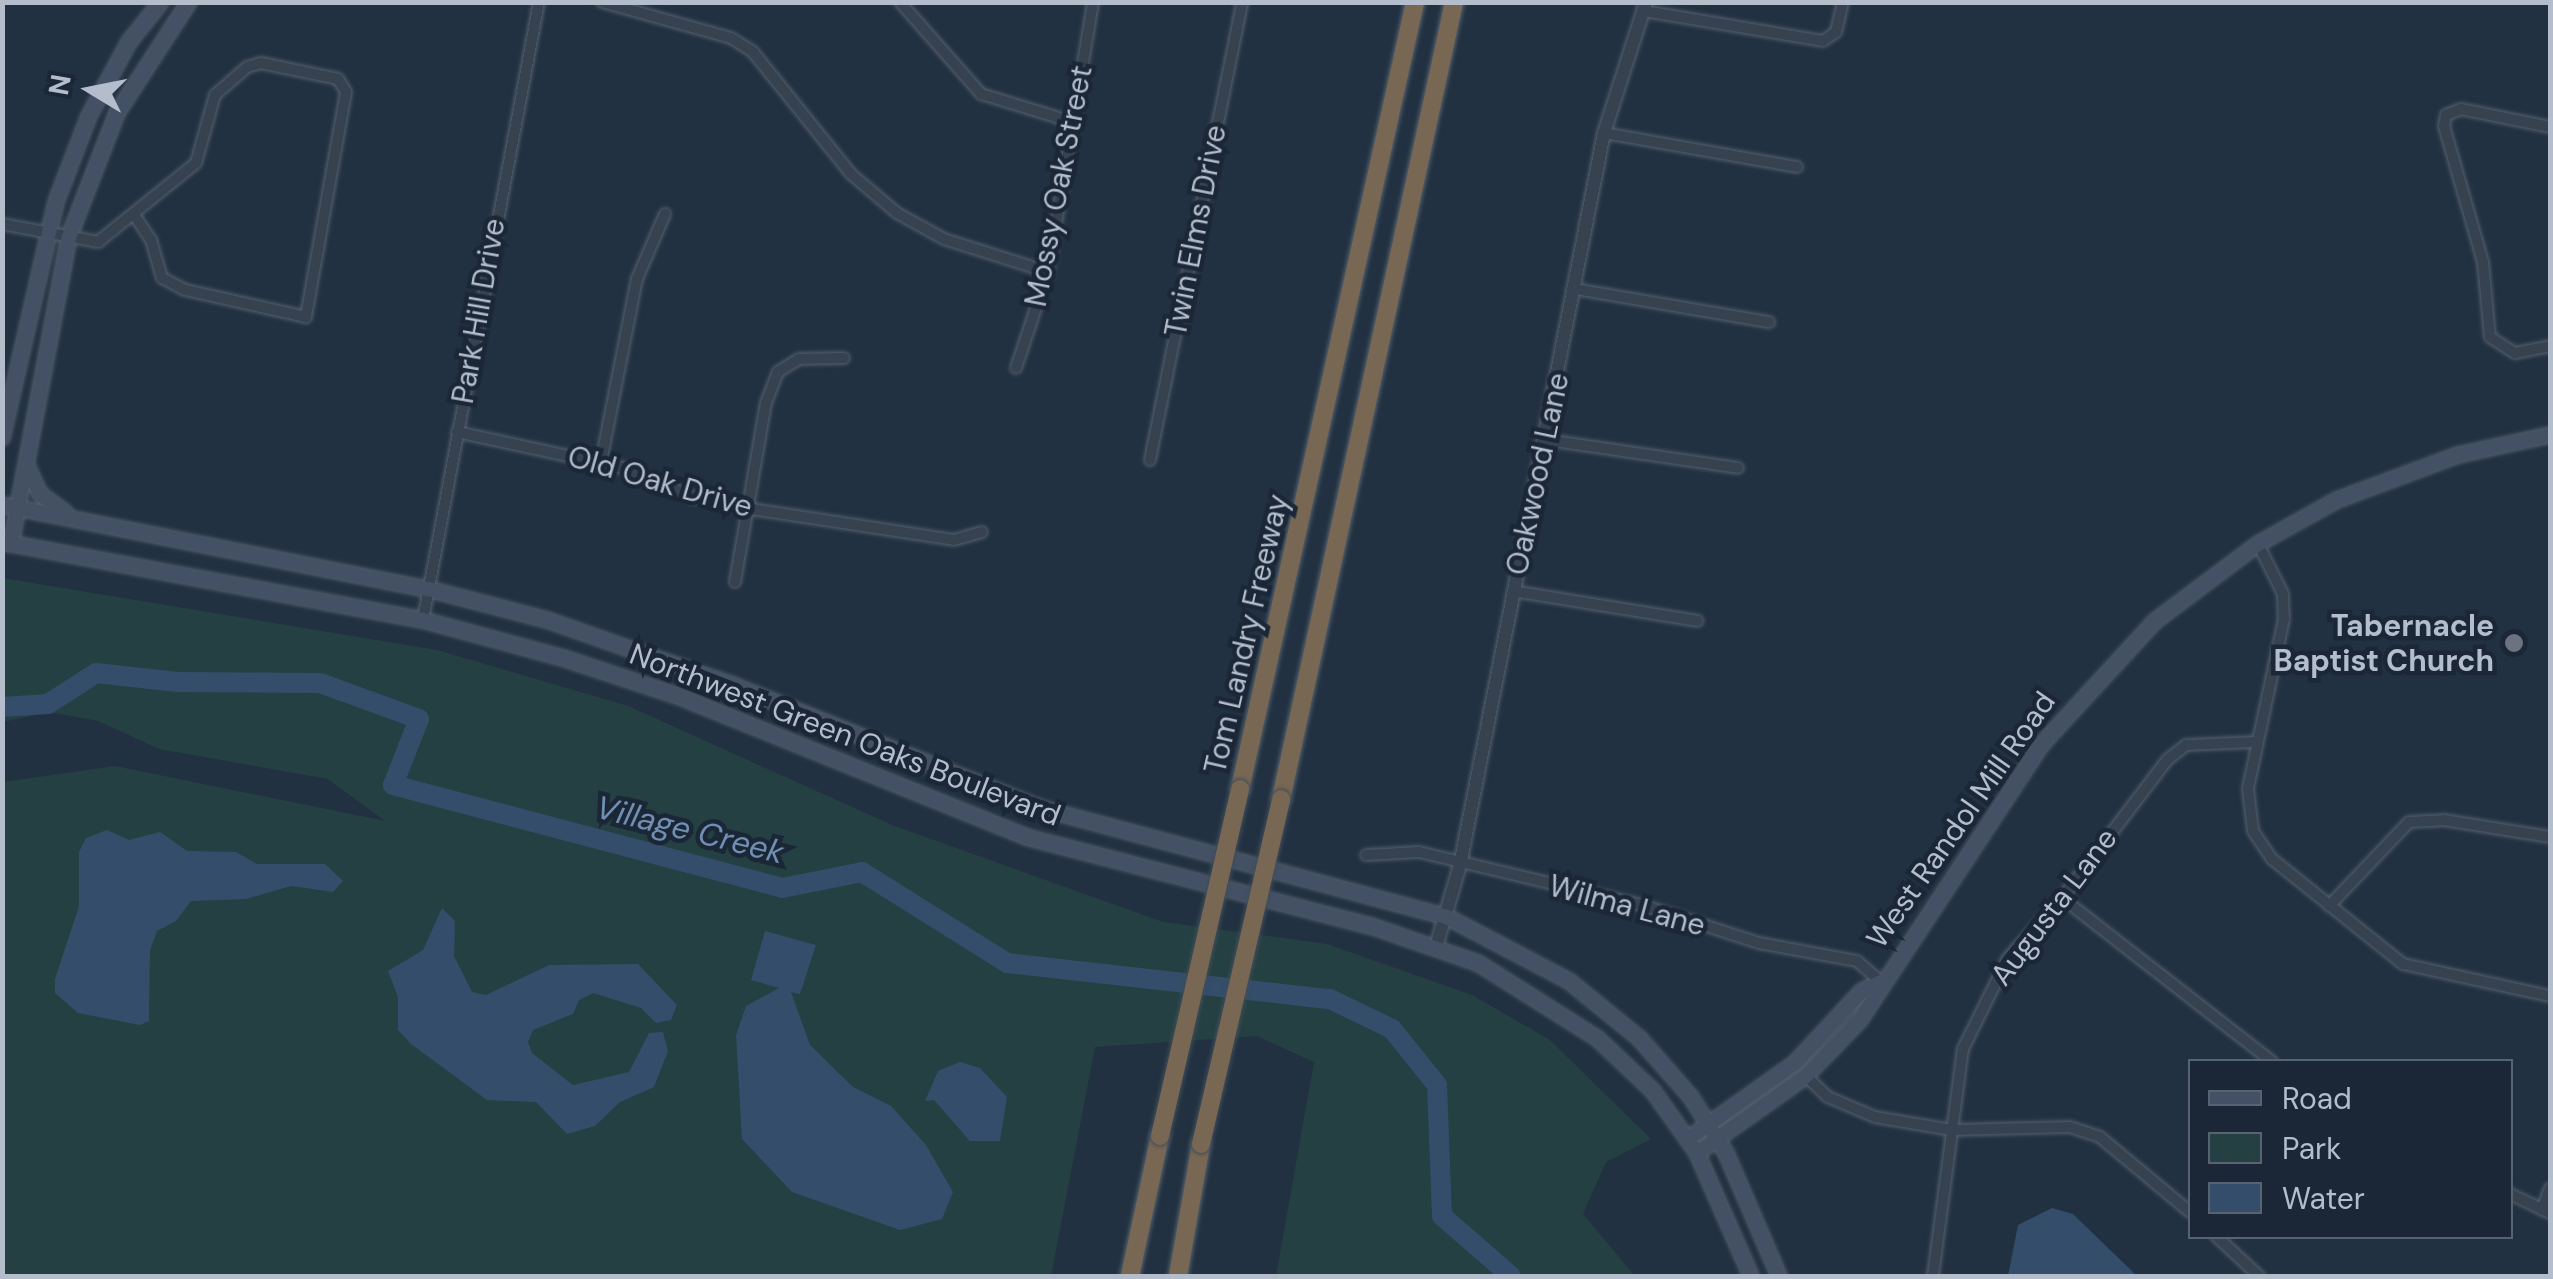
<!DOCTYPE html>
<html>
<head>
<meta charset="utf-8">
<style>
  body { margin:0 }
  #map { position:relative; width:2553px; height:1279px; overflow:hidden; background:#223141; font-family:"DM Sans",sans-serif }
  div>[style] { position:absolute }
  .green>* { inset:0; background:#244042 }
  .water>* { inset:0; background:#344d6a }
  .river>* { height:20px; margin:-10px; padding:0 10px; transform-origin:10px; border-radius:10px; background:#344d6a }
  .roads { filter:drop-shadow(0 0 2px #54606e) drop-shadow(0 0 2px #54606e) }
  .minor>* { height:10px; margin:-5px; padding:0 5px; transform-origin:5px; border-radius:5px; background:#374251 }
  .tertiary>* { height:12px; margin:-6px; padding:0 6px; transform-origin:6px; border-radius:6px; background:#374251 }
  .secondary>* { height:14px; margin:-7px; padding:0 7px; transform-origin:7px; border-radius:7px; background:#445164 }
  .motorway>* { height:18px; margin:-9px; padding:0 9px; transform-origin:9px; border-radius:9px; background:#786853 }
  .bridges { filter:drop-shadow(0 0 2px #414d5b) drop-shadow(0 0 2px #414d5b) }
  .motorway-bridge>* { height:18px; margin:-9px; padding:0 9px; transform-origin:9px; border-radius:9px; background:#786853 }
  .dots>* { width:28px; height:28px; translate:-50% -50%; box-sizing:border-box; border:5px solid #1b2736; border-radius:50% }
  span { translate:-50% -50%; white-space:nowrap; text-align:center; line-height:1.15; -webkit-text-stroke:9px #1b2736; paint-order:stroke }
  .street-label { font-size:30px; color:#b3bdcb }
  .poi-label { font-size:30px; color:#b3bdcb; font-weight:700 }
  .right { translate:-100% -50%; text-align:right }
  .water-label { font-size:32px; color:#708fb2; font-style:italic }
  .frame { position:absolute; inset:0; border:5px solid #b3bdcb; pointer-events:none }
  .legend { position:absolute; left:2188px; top:1059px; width:325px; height:180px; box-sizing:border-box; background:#1b2736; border:2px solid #586372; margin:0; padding:12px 18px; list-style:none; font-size:30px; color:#b3bdcb }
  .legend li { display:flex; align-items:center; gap:20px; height:50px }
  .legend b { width:50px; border:2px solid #586372 }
  .north { position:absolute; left:40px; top:40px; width:100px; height:100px; -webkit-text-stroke:8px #1b2736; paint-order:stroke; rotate:280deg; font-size:28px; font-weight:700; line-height:40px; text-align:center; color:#b3bdcb }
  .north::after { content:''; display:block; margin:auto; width:35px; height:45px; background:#b3bdcb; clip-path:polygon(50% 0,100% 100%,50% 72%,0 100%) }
</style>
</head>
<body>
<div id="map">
  <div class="green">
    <i style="clip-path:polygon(2px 578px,437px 650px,628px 706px,892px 825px,1163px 922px,1327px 944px,1472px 995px,1550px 1040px,1651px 1139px,1606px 1162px,1583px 1214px,1635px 1276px,1276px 1276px,1314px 1062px,1257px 1036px,1095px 1047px,1051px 1276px,3px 1276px,3px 782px,115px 766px,385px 821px,328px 779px,159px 749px,98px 721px,49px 712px,3px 722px)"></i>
  </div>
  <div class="water">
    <i style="clip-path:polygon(107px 830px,129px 840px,160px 832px,187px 851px,236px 852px,257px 864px,325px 864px,343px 881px,333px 892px,291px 886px,246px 899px,191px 901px,176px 921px,157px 931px,150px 950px,149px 1021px,140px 1025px,78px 1013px,55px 993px,55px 979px,79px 906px,79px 852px,86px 838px)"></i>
    <i style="clip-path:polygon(442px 908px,455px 921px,454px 956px,472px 992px,486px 995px,549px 965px,638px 964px,677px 1005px,671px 1020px,656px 1023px,641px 1008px,593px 993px,579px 1000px,573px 1014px,533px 1030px,528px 1042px,532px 1053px,573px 1085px,629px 1072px,649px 1033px,663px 1032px,668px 1051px,654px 1087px,620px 1102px,595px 1126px,567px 1134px,536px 1102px,487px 1100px,411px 1044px,398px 1030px,398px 997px,388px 971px,423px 950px)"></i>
    <i style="clip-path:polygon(765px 931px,816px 945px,800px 994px,791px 992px,810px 1045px,853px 1087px,891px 1106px,926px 1145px,953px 1192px,942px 1219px,900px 1230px,792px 1192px,742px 1139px,736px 1035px,746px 1006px,779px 988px,751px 980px)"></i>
    <i style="clip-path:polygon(960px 1062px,980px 1068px,1007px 1097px,1000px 1141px,970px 1141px,934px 1100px,925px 1101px,938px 1071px)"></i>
    <i style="clip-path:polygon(2052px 1208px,2073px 1214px,2137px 1276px,2008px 1276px,2018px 1225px)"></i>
  </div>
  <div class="river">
    <i style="left:2px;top:707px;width:46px;rotate:-3.7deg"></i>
    <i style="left:48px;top:704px;width:57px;rotate:-32.9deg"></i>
    <i style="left:96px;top:673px;width:82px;rotate:6.3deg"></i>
    <i style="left:178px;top:682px;width:142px;rotate:0.4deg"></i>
    <i style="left:320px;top:683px;width:105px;rotate:20deg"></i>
    <i style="left:419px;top:719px;width:71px;rotate:111.5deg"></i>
    <i style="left:393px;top:785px;width:402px;rotate:14.8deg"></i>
    <i style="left:782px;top:888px;width:82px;rotate:-11.3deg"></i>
    <i style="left:862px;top:872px;width:171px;rotate:32.1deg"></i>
    <i style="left:1007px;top:963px;width:325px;rotate:6.4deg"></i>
    <i style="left:1330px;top:999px;width:69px;rotate:25.8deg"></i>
    <i style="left:1392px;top:1029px;width:72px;rotate:51.2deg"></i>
    <i style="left:1437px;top:1085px;width:131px;rotate:87.8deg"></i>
    <i style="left:1442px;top:1216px;width:91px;rotate:41deg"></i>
  </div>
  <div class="roads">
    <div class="minor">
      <i style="left:602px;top:2px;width:134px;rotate:15.6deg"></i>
      <i style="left:731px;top:38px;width:26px;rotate:32deg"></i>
      <i style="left:753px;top:52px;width:156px;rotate:51.2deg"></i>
      <i style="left:851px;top:174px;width:60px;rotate:40.3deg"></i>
      <i style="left:897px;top:213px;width:54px;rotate:29deg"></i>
      <i style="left:944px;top:239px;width:109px;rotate:17.6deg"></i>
      <i style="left:900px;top:2px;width:123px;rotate:48.6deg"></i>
      <i style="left:981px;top:94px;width:99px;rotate:17deg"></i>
      <i style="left:1644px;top:11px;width:181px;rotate:9.5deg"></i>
      <i style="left:1823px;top:41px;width:16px;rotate:-35deg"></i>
      <i style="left:1836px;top:32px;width:31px;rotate:-77deg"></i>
      <i style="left:2550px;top:127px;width:91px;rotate:-168.6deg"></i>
      <i style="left:2461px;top:109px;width:16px;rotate:158deg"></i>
      <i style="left:2446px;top:115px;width:11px;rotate:100deg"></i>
      <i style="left:2444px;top:126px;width:141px;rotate:74deg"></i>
      <i style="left:2483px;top:262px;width:75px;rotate:84.7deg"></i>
      <i style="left:2490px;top:337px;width:30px;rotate:33deg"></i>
      <i style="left:2515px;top:353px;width:36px;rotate:-11deg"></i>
      <i style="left:1604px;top:133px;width:196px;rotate:10deg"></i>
      <i style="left:2px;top:224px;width:98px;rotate:10.6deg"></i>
      <i style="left:98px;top:242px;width:126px;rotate:-38.9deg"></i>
      <i style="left:196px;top:163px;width:71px;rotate:-74.4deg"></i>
      <i style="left:215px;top:95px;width:43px;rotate:-41.2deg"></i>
      <i style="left:247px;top:67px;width:15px;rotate:-16deg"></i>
      <i style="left:261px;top:63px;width:79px;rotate:11.7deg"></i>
      <i style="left:338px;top:79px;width:15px;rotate:58deg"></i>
      <i style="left:346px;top:92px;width:229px;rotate:100.1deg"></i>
      <i style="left:306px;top:317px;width:124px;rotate:-167.4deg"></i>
      <i style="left:185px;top:290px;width:26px;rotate:-152deg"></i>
      <i style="left:162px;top:278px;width:40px;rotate:-106deg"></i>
      <i style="left:151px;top:240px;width:29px;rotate:-124deg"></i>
      <i style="left:1575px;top:289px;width:197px;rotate:9.7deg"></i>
      <i style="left:1016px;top:368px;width:101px;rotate:-71.6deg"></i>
      <i style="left:1048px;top:272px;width:274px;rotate:-80.5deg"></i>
      <i style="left:457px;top:432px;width:171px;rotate:12.2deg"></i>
      <i style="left:624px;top:468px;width:74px;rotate:23.1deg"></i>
      <i style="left:692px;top:497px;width:54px;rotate:11.7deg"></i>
      <i style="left:745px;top:508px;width:211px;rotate:8.7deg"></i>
      <i style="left:954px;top:540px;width:29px;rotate:-16deg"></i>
      <i style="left:1547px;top:440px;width:193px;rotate:8.3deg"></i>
      <i style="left:1150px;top:460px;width:467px;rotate:-78.6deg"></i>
      <i style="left:601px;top:462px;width:187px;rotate:-78.9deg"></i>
      <i style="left:637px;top:279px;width:71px;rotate:-66.7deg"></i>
      <i style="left:2258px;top:544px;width:56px;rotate:63.4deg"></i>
      <i style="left:2283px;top:594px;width:25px;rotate:88deg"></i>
      <i style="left:2284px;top:619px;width:174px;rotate:102deg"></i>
      <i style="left:2248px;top:789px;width:42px;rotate:83.2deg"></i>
      <i style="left:2253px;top:831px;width:34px;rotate:56deg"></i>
      <i style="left:2272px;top:859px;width:168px;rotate:38.7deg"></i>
      <i style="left:2403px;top:964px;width:150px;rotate:12.3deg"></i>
      <i style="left:735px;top:582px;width:182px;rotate:-80.2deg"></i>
      <i style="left:766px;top:403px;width:33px;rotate:-69deg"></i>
      <i style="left:778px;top:372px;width:25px;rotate:-32deg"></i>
      <i style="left:799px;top:359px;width:45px;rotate:-1.3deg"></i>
      <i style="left:1513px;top:591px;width:187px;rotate:9.2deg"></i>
      <i style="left:423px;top:620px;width:629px;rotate:-79.37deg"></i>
      <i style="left:1366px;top:855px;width:53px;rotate:-3.2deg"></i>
      <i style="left:1419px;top:852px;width:229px;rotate:13.4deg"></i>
      <i style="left:1642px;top:905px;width:123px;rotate:18deg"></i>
      <i style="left:1759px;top:943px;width:100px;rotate:10.4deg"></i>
      <i style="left:1857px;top:961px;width:32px;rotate:41deg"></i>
      <i style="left:2062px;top:898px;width:267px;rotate:37.9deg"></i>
      <i style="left:2329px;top:906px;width:116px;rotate:-46.4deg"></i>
      <i style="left:2409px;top:822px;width:35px;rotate:-3deg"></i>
      <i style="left:2444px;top:820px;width:107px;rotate:9.1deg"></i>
      <i style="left:1806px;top:1076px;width:30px;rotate:44deg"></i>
      <i style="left:1828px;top:1097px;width:51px;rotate:23.1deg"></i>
      <i style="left:1875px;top:1117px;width:78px;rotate:9.6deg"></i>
      <i style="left:1952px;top:1130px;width:118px;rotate:-1.5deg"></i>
      <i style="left:2070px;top:1127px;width:32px;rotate:18deg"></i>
      <i style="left:2100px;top:1137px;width:117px;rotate:39.8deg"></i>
      <i style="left:2510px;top:1194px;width:44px;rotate:25.4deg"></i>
      <i style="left:2542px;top:1210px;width:23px;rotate:-70deg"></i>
      <i style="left:2216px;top:1236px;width:59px;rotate:42.9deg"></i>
      <i style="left:1933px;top:1276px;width:229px;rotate:-82.5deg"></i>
      <i style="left:1963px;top:1049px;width:102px;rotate:-63.7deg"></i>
      <i style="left:2008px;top:958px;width:81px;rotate:-48deg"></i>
      <i style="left:2062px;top:898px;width:173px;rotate:-52.7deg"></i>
      <i style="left:2167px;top:760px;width:24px;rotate:-38deg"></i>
      <i style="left:2186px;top:745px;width:70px;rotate:-2.5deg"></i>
    </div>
    <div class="tertiary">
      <i style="left:1436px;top:947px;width:85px;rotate:-73.7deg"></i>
      <i style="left:1460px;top:865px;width:746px;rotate:-78.87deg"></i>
      <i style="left:1604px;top:133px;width:138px;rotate:-72.2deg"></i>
    </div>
    <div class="secondary">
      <i style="left:2px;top:438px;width:242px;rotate:-77.1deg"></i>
      <i style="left:56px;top:202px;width:92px;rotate:-69deg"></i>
      <i style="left:89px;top:116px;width:84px;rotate:-61.6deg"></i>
      <i style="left:129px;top:42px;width:51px;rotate:-51.3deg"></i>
      <i style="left:27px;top:466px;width:31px;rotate:65deg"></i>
      <i style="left:40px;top:494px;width:32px;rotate:36deg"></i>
      <i style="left:2px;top:505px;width:434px;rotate:11.2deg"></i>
      <i style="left:428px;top:589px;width:123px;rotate:14.6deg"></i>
      <i style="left:547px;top:620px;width:199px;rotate:19.3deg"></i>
      <i style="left:735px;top:686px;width:328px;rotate:21.8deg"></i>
      <i style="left:1040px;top:808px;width:421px;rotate:15deg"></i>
      <i style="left:1447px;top:917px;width:138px;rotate:27.7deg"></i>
      <i style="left:1569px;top:981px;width:90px;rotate:39.2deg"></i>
      <i style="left:1639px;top:1038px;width:79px;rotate:48.6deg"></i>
      <i style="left:1691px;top:1097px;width:66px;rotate:58deg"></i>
      <i style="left:1726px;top:1153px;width:134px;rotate:66.7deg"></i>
      <i style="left:2px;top:542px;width:428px;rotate:10.5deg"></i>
      <i style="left:423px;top:620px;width:145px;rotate:15.2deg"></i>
      <i style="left:563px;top:658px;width:118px;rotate:18.3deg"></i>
      <i style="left:675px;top:695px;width:379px;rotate:22deg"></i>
      <i style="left:1026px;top:837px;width:356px;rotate:14.5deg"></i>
      <i style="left:1371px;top:926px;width:113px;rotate:19.1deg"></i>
      <i style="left:1478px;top:963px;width:142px;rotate:32.3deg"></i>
      <i style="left:1598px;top:1039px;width:76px;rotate:43.4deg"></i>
      <i style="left:1653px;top:1091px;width:76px;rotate:54.6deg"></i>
      <i style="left:1697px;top:1153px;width:134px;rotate:66.3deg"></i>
      <i style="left:11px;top:544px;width:312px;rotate:-79.3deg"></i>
      <i style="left:69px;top:237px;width:133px;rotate:-68.8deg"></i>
      <i style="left:117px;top:113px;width:132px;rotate:-57deg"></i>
      <i style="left:1688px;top:1139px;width:131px;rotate:-35.4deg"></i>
      <i style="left:1795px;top:1063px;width:98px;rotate:-47.1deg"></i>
      <i style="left:1862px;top:991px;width:21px;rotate:-25deg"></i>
      <i style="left:1697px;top:1153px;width:133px;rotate:-35.2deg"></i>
      <i style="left:1806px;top:1076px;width:78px;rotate:-46deg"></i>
      <i style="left:1860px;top:1020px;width:331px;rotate:-56.6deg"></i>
      <i style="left:2042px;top:744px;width:166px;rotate:-47.4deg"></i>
      <i style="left:2154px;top:622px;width:130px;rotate:-36.9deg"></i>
      <i style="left:2258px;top:544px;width:90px;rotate:-29.1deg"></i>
      <i style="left:2337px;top:500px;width:129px;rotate:-20.4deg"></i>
      <i style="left:2458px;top:455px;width:94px;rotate:-12.3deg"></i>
    </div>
    <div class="motorway">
      <i style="left:1240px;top:789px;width:806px;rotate:-77.46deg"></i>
      <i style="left:1281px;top:799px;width:816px;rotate:-77.75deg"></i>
      <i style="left:1130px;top:1276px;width:143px;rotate:-77.9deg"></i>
      <i style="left:1178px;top:1276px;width:134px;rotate:-80.1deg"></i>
    </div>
  </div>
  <div class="bridges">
    <div class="motorway-bridge">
      <i style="left:1160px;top:1136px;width:356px;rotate:-77deg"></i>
      <i style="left:1201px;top:1144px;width:354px;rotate:-76.9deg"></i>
    </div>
  </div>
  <div class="dots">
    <i style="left:2514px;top:643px;background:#6b7280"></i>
  </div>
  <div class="street-label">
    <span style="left:1059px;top:186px;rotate:-79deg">Mossy Oak Street</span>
    <span style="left:1196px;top:231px;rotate:-79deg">Twin Elms Drive</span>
    <span style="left:479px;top:311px;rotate:-80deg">Park Hill Drive</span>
    <span style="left:1538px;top:474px;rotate:-78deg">Oakwood Lane</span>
    <span style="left:660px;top:482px;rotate:16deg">Old Oak Drive</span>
    <span style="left:1247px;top:634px;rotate:-77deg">Tom Landry Freeway</span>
    <span style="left:845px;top:735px;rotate:21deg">Northwest Green Oaks Boulevard</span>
    <span style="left:1961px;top:820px;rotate:-55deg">West Randol Mill Road</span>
    <span style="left:1627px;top:906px;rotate:15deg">Wilma Lane</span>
    <span style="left:2054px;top:907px;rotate:-53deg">Augusta Lane</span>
  </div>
  <div class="poi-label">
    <span class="right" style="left:2494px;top:643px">Tabernacle<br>Baptist Church</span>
  </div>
  <div class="water-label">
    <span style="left:690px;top:830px;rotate:14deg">Village Creek</span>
  </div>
  <div class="frame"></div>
  <ul class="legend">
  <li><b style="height:12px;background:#445164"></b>Road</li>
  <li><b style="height:28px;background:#244042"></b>Park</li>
  <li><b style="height:28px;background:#344d6a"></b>Water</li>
  </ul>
  <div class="north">N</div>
</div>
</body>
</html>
